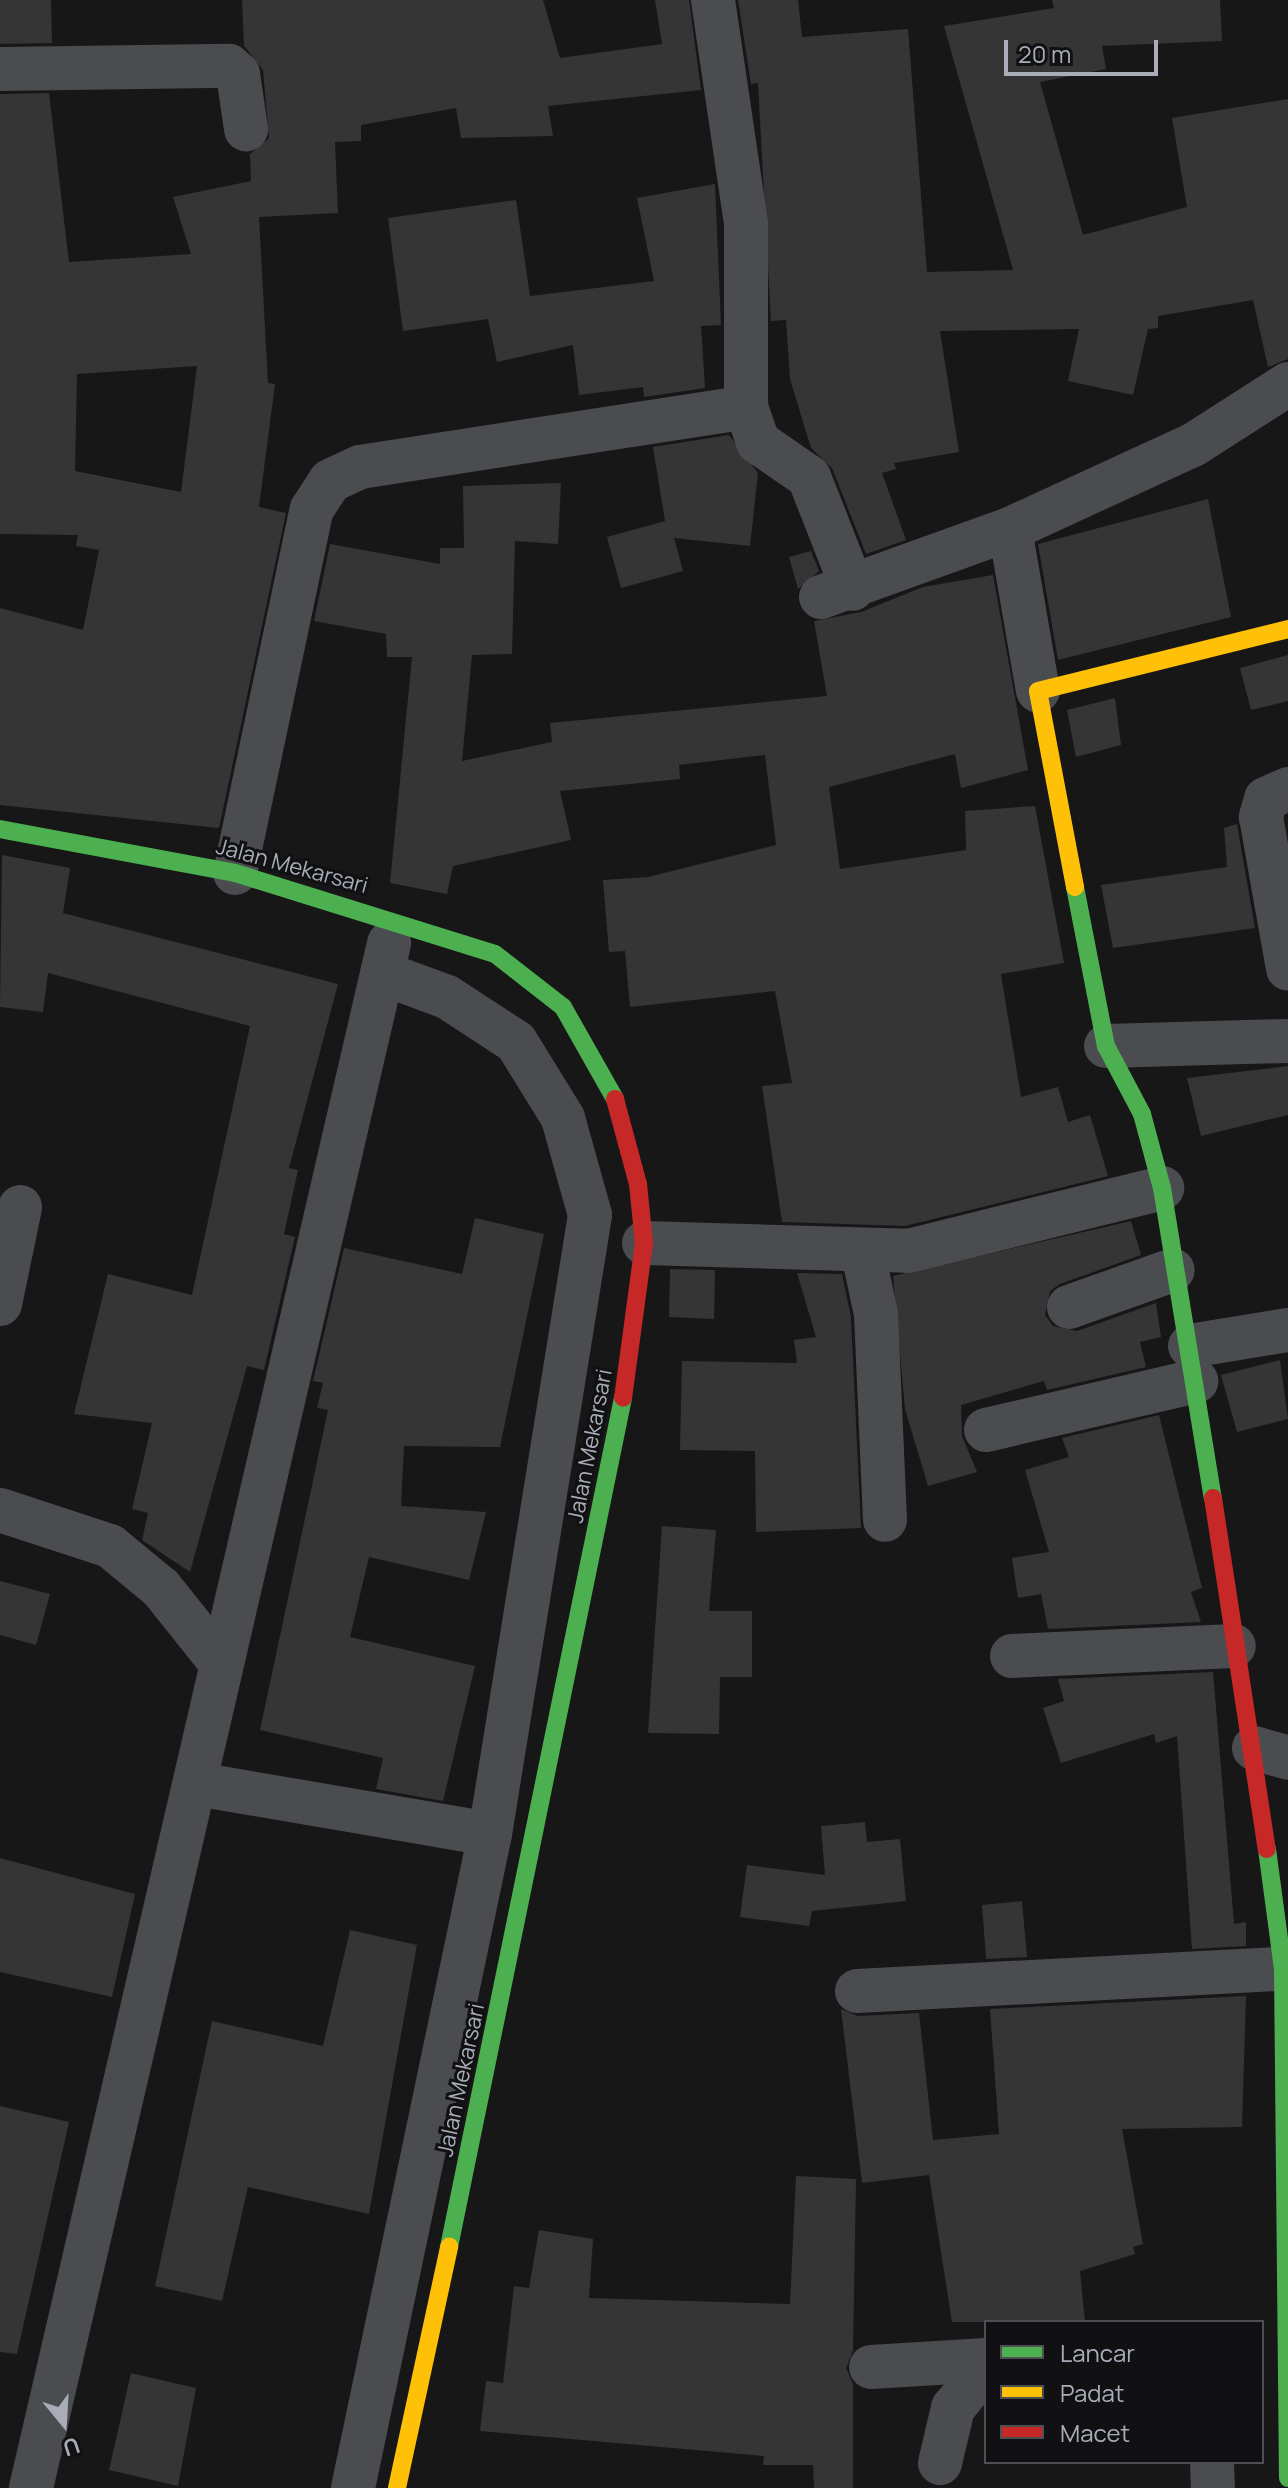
<!DOCTYPE html>
<html>
<head>
<meta charset="utf-8">
<style>
  body { margin:0 }
  #map { position:relative; width:1288px; height:2488px; overflow:hidden; background:#171717; font-family:Manrope,sans-serif }
  div>[style] { position:absolute }
  .building>* { inset:0; background:#353536 }
  .street>* { height:44px; margin:-22px; padding:0 22px; transform-origin:22px; border-radius:22px; background:#4b4c50 }
  .fast>* { height:18px; margin:-9px; padding:0 9px; transform-origin:9px; border-radius:9px; background:#4caf50 }
  .slow>* { height:18px; margin:-9px; padding:0 9px; transform-origin:9px; border-radius:9px; background:#ffc107 }
  .jam>* { height:18px; margin:-9px; padding:0 9px; transform-origin:9px; border-radius:9px; background:#c62828 }
  span { translate:-50% -50%; white-space:nowrap; text-align:center; line-height:1.15; -webkit-text-stroke:6px #111113; paint-order:stroke }
  .street-label { font-size:22px; color:#a8adb8 }
  .legend { position:absolute; left:984px; top:2320px; width:280px; height:144px; box-sizing:border-box; background:#111113; border:2px solid #4d4f55; margin:0; padding:10px 14px; list-style:none; font-size:24px; color:#a8adb8 }
  .legend li { display:flex; align-items:center; gap:16px; height:40px }
  .legend b { width:40px; border:2px solid #4d4f55 }
  .north { position:absolute; left:24px; top:2384px; width:80px; height:80px; -webkit-text-stroke:6px #111113; paint-order:stroke; rotate:162deg; font-size:22px; font-weight:700; line-height:32px; text-align:center; color:#a8adb8 }
  .north::after { content:''; display:block; margin:auto; width:28px; height:36px; background:#a8adb8; clip-path:polygon(50% 0,100% 100%,50% 72%,0 100%) }
  .scale { position:absolute; left:1004px; top:40px; width:154px; height:36px; box-sizing:border-box; border:4px solid #a8adb8; border-top:0; padding-left:10px; font-size:24px; line-height:28px; white-space:nowrap; color:#a8adb8; -webkit-text-stroke:6px #111113; paint-order:stroke }
</style>
</head>
<body>
<div id="map">
  <div class="building">
    <i style="clip-path:polygon(0 0,51px 0,52px 43px,0 44px)"></i>
    <i style="clip-path:polygon(evenodd,242px 0,543px 0,560px 58px,662px 44px,655px 0,689px 0,701px 90px,548px 106px,553px 136px,461px 138px,456px 108px,361px 125px,361px 141px,335px 142px,338px 213px,259px 217px,268px 383px,275px 384px,259px 507px,286px 513px,219px 828px,0 805px,0 608px,83px 630px,99px 550px,76px 546px,78px 535px,0 534px,0 94px,49px 93px,69px 262px,191px 254px,173px 197px,251px 181px,250px 154px,269px 138px,263px 70px,244px 46px,242px 0,197px 366px,181px 492px,75px 471px,77px 374px,197px 366px)"></i>
    <i style="clip-path:polygon(738px 0,798px 0,802px 37px,908px 29px,927px 272px,1013px 270px,944px 26px,1054px 8px,1052px 0,1220px 0,1222px 41px,1102px 46px,1106px 69px,1040px 82px,1083px 235px,1187px 207px,1172px 118px,1288px 99px,1288px 359px,1268px 367px,1253px 300px,1158px 316px,1158px 328px,1148px 329px,1133px 395px,1068px 381px,1079px 329px,940px 331px,959px 452px,894px 463px,896px 469px,882px 473px,906px 540px,866px 554px,832px 468px,811px 448px,790px 379px,786px 320px,771px 321px,758px 83px,751px 84px)"></i>
    <i style="clip-path:polygon(715px 184px,721px 325px,701px 326px,705px 388px,644px 397px,643px 387px,579px 395px,573px 345px,497px 362px,488px 319px,403px 331px,388px 218px,516px 200px,530px 296px,654px 281px,637px 198px)"></i>
    <i style="clip-path:polygon(729px 435px,758px 473px,750px 546px,674px 538px,683px 571px,621px 588px,607px 537px,665px 521px,653px 447px)"></i>
    <i style="clip-path:polygon(561px 483px,558px 544px,515px 541px,512px 654px,472px 655px,462px 761px,552px 742px,550px 723px,827px 696px,814px 621px,861px 612px,923px 587px,993px 575px,1028px 770px,961px 788px,955px 754px,829px 787px,840px 869px,966px 850px,965px 811px,1035px 806px,1064px 963px,1001px 974px,1021px 1097px,1058px 1087px,1068px 1122px,1090px 1115px,1108px 1176px,905px 1226px,782px 1222px,762px 1086px,792px 1083px,775px 991px,630px 1007px,625px 951px,609px 952px,603px 880px,648px 877px,776px 845px,765px 755px,679px 765px,680px 779px,560px 791px,571px 840px,453px 866px,447px 894px,390px 883px,412px 657px,387px 657px,386px 634px,314px 621px,330px 544px,440px 564px,440px 548px,464px 548px,463px 486px)"></i>
    <i style="clip-path:polygon(1208px 499px,1231px 617px,1058px 660px,1038px 544px)"></i>
    <i style="clip-path:polygon(811px 551px,819px 571px,798px 589px,789px 557px)"></i>
    <i style="clip-path:polygon(1288px 655px,1288px 701px,1251px 710px,1240px 668px)"></i>
    <i style="clip-path:polygon(1115px 698px,1121px 745px,1076px 757px,1067px 710px)"></i>
    <i style="clip-path:polygon(1237px 824px,1255px 928px,1113px 948px,1101px 885px,1227px 867px,1224px 828px)"></i>
    <i style="clip-path:polygon(2px 855px,70px 868px,63px 913px,338px 984px,289px 1168px,298px 1170px,284px 1234px,295px 1237px,264px 1370px,247px 1366px,190px 1572px,142px 1540px,148px 1513px,132px 1509px,152px 1423px,74px 1414px,108px 1274px,192px 1295px,250px 1026px,48px 973px,43px 1012px,0 1007px)"></i>
    <i style="clip-path:polygon(1288px 1066px,1288px 1115px,1201px 1136px,1187px 1078px)"></i>
    <i style="clip-path:polygon(475px 1218px,544px 1234px,500px 1447px,404px 1446px,401px 1506px,486px 1512px,469px 1580px,369px 1557px,350px 1637px,475px 1666px,443px 1801px,376px 1789px,383px 1758px,260px 1730px,328px 1410px,317px 1408px,323px 1383px,313px 1381px,344px 1248px,462px 1274px)"></i>
    <i style="clip-path:polygon(1131px 1221px,1141px 1255px,1060px 1284px,1050px 1291px,1045px 1315px,1053px 1326px,1077px 1331px,1156px 1303px,1161px 1337px,1140px 1342px,1146px 1367px,1047px 1390px,1044px 1381px,961px 1405px,962px 1436px,977px 1472px,928px 1486px,905px 1409px,893px 1276px)"></i>
    <i style="clip-path:polygon(670px 1269px,715px 1270px,714px 1319px,669px 1317px)"></i>
    <i style="clip-path:polygon(797px 1273px,842px 1274px,851px 1317px,861px 1528px,756px 1532px,755px 1451px,680px 1450px,682px 1361px,797px 1363px,794px 1340px,816px 1337px)"></i>
    <i style="clip-path:polygon(1280px 1360px,1288px 1419px,1237px 1432px,1221px 1375px)"></i>
    <i style="clip-path:polygon(1159px 1415px,1202px 1588px,1191px 1592px,1201px 1622px,1048px 1629px,1041px 1594px,1018px 1598px,1012px 1558px,1049px 1552px,1025px 1470px,1069px 1457px,1062px 1438px)"></i>
    <i style="clip-path:polygon(662px 1526px,716px 1530px,709px 1611px,752px 1611px,752px 1677px,720px 1677px,719px 1734px,648px 1733px)"></i>
    <i style="clip-path:polygon(0 1581px,50px 1594px,36px 1645px,0 1635px)"></i>
    <i style="clip-path:polygon(1213px 1672px,1234px 1924px,1246px 1922px,1246px 1946px,1192px 1949px,1177px 1736px,1156px 1743px,1154px 1734px,1061px 1763px,1043px 1708px,1064px 1701px,1058px 1679px)"></i>
    <i style="clip-path:polygon(865px 1822px,867px 1842px,900px 1839px,906px 1901px,812px 1911px,809px 1926px,740px 1917px,747px 1865px,825px 1875px,821px 1826px)"></i>
    <i style="clip-path:polygon(0 1858px,135px 1894px,112px 1997px,0 1972px)"></i>
    <i style="clip-path:polygon(1022px 1901px,1027px 1957px,986px 1959px,982px 1905px)"></i>
    <i style="clip-path:polygon(350px 1930px,417px 1945px,369px 2214px,248px 2187px,222px 2301px,155px 2286px,212px 2021px,323px 2046px)"></i>
    <i style="clip-path:polygon(1246px 1996px,1242px 2127px,1122px 2129px,1143px 2244px,1133px 2247px,1135px 2254px,1080px 2271px,1085px 2322px,952px 2322px,929px 2175px,862px 2183px,841px 2009px,858px 2016px,919px 2013px,933px 2140px,999px 2134px,990px 2009px)"></i>
    <i style="clip-path:polygon(0 2106px,69px 2122px,17px 2354px,0 2352px)"></i>
    <i style="clip-path:polygon(796px 2176px,856px 2179px,853px 2351px,846px 2368px,853px 2384px,853px 2488px,814px 2488px,813px 2465px,763px 2465px,764px 2456px,480px 2431px,486px 2381px,503px 2383px,514px 2286px,529px 2288px,539px 2230px,593px 2239px,589px 2298px,790px 2304px)"></i>
    <i style="clip-path:polygon(131px 2373px,196px 2388px,178px 2486px,109px 2470px)"></i>
  </div>
  <div class="street">
    <i style="left:713px;top:0;width:226px;rotate:81.6deg"></i>
    <i style="left:746px;top:224px;width:183px;rotate:90deg"></i>
    <i style="left:746px;top:407px;width:37px;rotate:71deg"></i>
    <i style="left:758px;top:442px;width:62px;rotate:34.5deg"></i>
    <i style="left:809px;top:477px;width:120px;rotate:68.6deg"></i>
    <i style="left:0;top:69px;width:229px;rotate:-0.8deg"></i>
    <i style="left:229px;top:66px;width:12px;rotate:42deg"></i>
    <i style="left:238px;top:74px;width:56px;rotate:81.7deg"></i>
    <i style="left:1010px;top:529px;width:201px;rotate:-24.7deg"></i>
    <i style="left:1193px;top:445px;width:113px;rotate:-32.7deg"></i>
    <i style="left:821px;top:597px;width:201px;rotate:-19.8deg"></i>
    <i style="left:1010px;top:529px;width:164px;rotate:80.2deg"></i>
    <i style="left:1288px;top:789px;width:24px;rotate:156deg"></i>
    <i style="left:1266px;top:799px;width:19px;rotate:106deg"></i>
    <i style="left:1261px;top:817px;width:154px;rotate:79.9deg"></i>
    <i style="left:235px;top:873px;width:372px;rotate:-78.1deg"></i>
    <i style="left:312px;top:509px;width:33px;rotate:-57deg"></i>
    <i style="left:330px;top:481px;width:33px;rotate:-25deg"></i>
    <i style="left:360px;top:467px;width:391px;rotate:-8.8deg"></i>
    <i style="left:1106px;top:1046px;width:182px;rotate:-1.6deg"></i>
    <i style="left:644px;top:1243px;width:264px;rotate:1.7deg"></i>
    <i style="left:908px;top:1251px;width:262px;rotate:-13.9deg"></i>
    <i style="left:863px;top:1253px;width:62px;rotate:78deg"></i>
    <i style="left:876px;top:1314px;width:206px;rotate:87.5deg"></i>
    <i style="left:0;top:1304px;width:99px;rotate:-78.3deg"></i>
    <i style="left:1069px;top:1307px;width:110px;rotate:-19.6deg"></i>
    <i style="left:1190px;top:1346px;width:99px;rotate:-9.3deg"></i>
    <i style="left:986px;top:1430px;width:216px;rotate:-13.1deg"></i>
    <i style="left:0;top:1510px;width:116px;rotate:18.1deg"></i>
    <i style="left:110px;top:1546px;width:66px;rotate:39.5deg"></i>
    <i style="left:161px;top:1588px;width:95px;rotate:51.4deg"></i>
    <i style="left:1012px;top:1656px;width:222px;rotate:-2.6deg"></i>
    <i style="left:1254px;top:1748px;width:35px;rotate:16deg"></i>
    <i style="left:197px;top:1784px;width:297px;rotate:9.7deg"></i>
    <i style="left:857px;top:1991px;width:427px;rotate:-3deg"></i>
    <i style="left:871px;top:2367px;width:115px;rotate:-3.5deg"></i>
    <i style="left:1212px;top:2462px;width:26px;rotate:88deg"></i>
    <i style="left:940px;top:2463px;width:57px;rotate:-76.7deg"></i>
    <i style="left:953px;top:2408px;width:52px;rotate:-50.5deg"></i>
    <i style="left:31px;top:2488px;width:1586px;rotate:-76.95deg"></i>
    <i style="left:353px;top:2488px;width:668px;rotate:-78.17deg"></i>
    <i style="left:490px;top:1834px;width:627px;rotate:-80.82deg"></i>
    <i style="left:590px;top:1215px;width:101px;rotate:-105.6deg"></i>
    <i style="left:563px;top:1118px;width:89px;rotate:-121.7deg"></i>
    <i style="left:516px;top:1042px;width:82px;rotate:-146.9deg"></i>
    <i style="left:447px;top:997px;width:69px;rotate:-159.7deg"></i>
  </div>
  <div class="fast">
    <i style="left:0;top:829px;width:239px;rotate:10.6deg"></i>
    <i style="left:235px;top:873px;width:272px;rotate:17.3deg"></i>
    <i style="left:495px;top:954px;width:86px;rotate:37.9deg"></i>
    <i style="left:563px;top:1007px;width:106px;rotate:60.5deg"></i>
    <i style="left:1075px;top:887px;width:162px;rotate:79deg"></i>
    <i style="left:1106px;top:1046px;width:77px;rotate:62.1deg"></i>
    <i style="left:1142px;top:1114px;width:77px;rotate:74.9deg"></i>
    <i style="left:1162px;top:1188px;width:314px;rotate:80.7deg"></i>
    <i style="left:1267px;top:1849px;width:121px;rotate:82.4deg"></i>
    <i style="left:1283px;top:1969px;width:509px;rotate:89.44deg"></i>
    <i style="left:449px;top:2247px;width:867px;rotate:-78.42deg"></i>
  </div>
  <div class="slow">
    <i style="left:1075px;top:887px;width:199px;rotate:-100.7deg"></i>
    <i style="left:1038px;top:691px;width:258px;rotate:-13.9deg"></i>
    <i style="left:397px;top:2488px;width:247px;rotate:-77.8deg"></i>
  </div>
  <div class="jam">
    <i style="left:615px;top:1099px;width:88px;rotate:74.9deg"></i>
    <i style="left:638px;top:1184px;width:59px;rotate:84.2deg"></i>
    <i style="left:644px;top:1243px;width:156px;rotate:97.7deg"></i>
    <i style="left:1213px;top:1498px;width:355px;rotate:81.3deg"></i>
  </div>
  <div class="street-label">
    <span style="left:292px;top:866px;rotate:15deg">Jalan Mekarsari</span>
    <span style="left:590px;top:1446px;rotate:-79deg">Jalan Mekarsari</span>
    <span style="left:461px;top:2080px;rotate:-78deg">Jalan Mekarsari</span>
  </div>
  <ul class="legend">
  <li><b style="height:10px;background:#4caf50"></b>Lancar</li>
  <li><b style="height:10px;background:#ffc107"></b>Padat</li>
  <li><b style="height:10px;background:#c62828"></b>Macet</li>
  </ul>
  <div class="north">U</div>
  <div class="scale">20 m</div>
</div>
</body>
</html>
